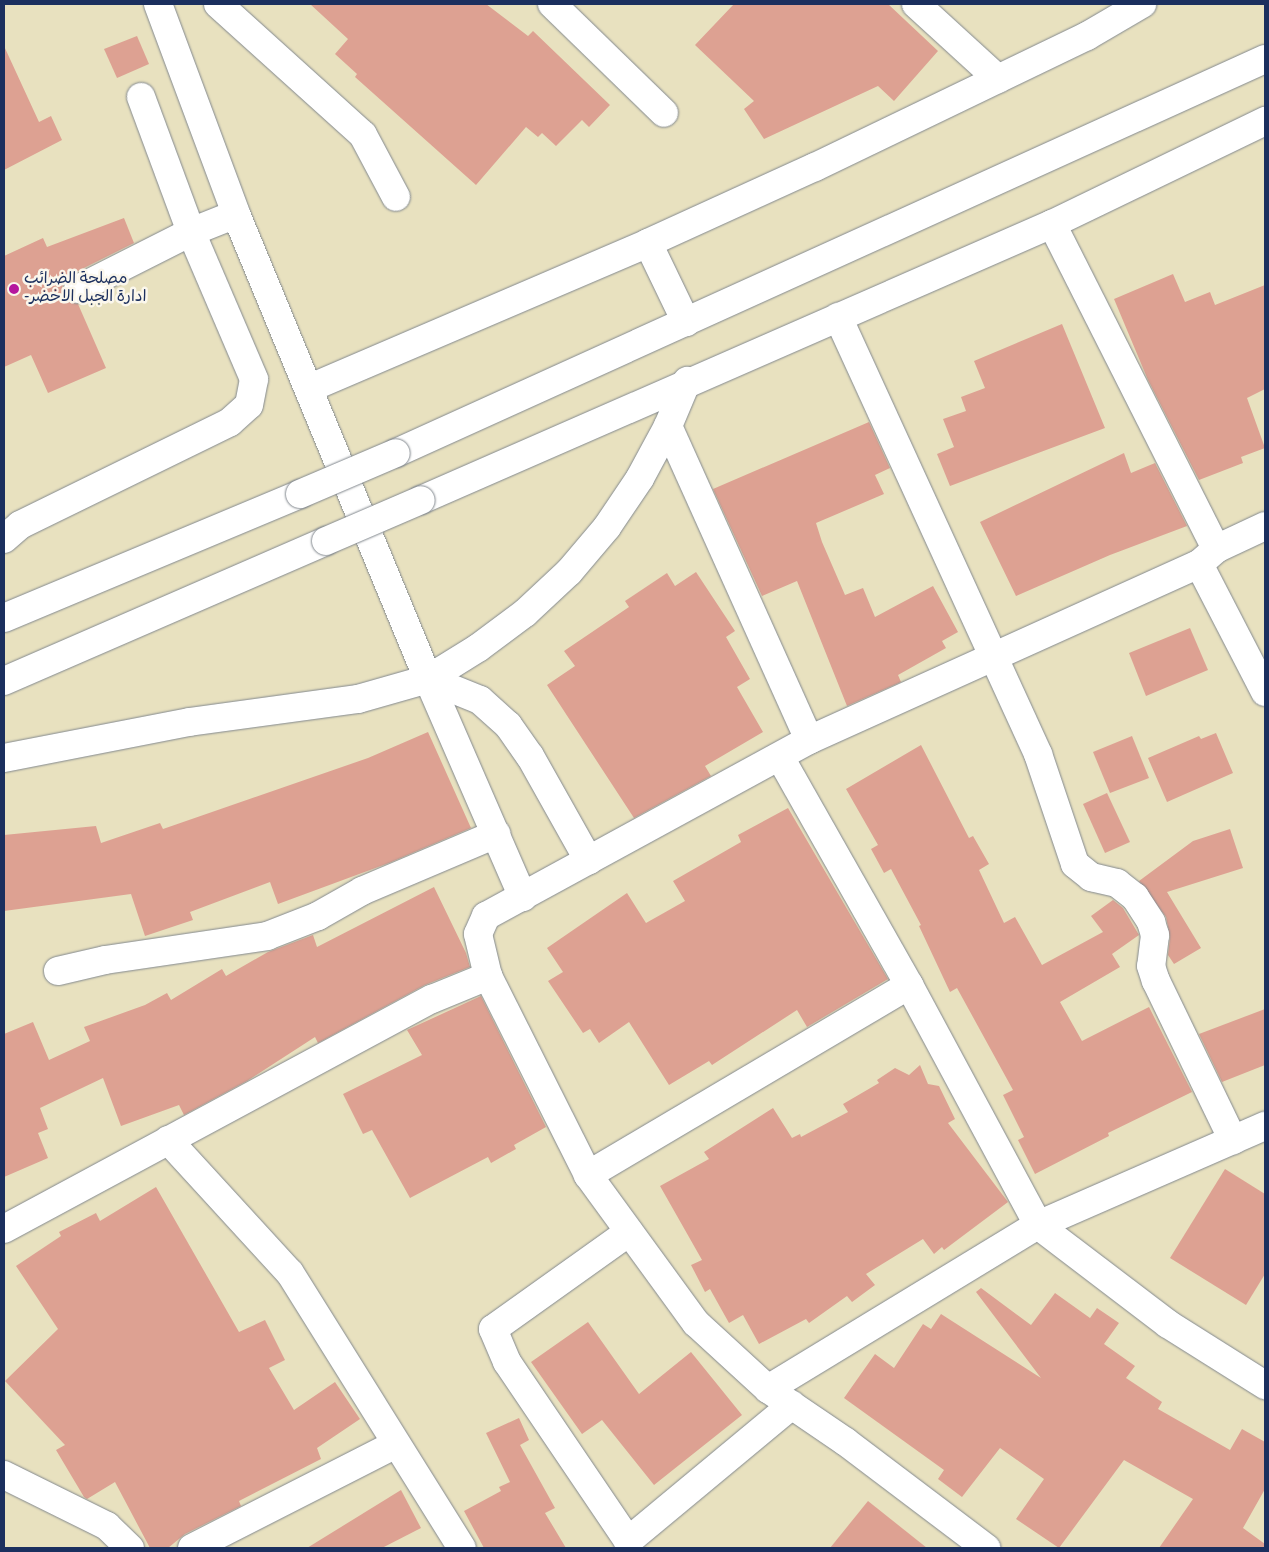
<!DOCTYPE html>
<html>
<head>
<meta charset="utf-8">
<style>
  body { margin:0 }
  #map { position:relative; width:1269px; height:1552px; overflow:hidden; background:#e8e1bf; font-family:Dekko,"Playpen Sans Arabic",sans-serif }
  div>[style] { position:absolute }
  .building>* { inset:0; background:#dda192 }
  .roads { filter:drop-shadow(0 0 1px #82888e) drop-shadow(0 0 1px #82888e) }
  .minor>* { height:28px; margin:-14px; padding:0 14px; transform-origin:14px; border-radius:14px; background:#fff }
  .highway>* { height:28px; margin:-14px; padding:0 14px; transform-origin:14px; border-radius:14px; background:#fff }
  .bridges { filter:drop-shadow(0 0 1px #82888e) drop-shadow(0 0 1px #82888e) }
  .highway-bridge>* { height:28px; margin:-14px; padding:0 14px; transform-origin:14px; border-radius:14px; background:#fff }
  .dots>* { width:14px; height:14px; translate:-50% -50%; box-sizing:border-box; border:2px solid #fbf7ec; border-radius:50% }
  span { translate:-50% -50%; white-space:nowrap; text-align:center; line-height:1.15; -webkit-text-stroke:5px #fbf7ec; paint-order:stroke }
  .poi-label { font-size:16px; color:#1b2f5e }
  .left { translate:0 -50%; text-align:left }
  .frame { position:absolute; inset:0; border:5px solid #1b2f5e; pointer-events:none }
</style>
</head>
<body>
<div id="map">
  <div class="building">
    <i style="clip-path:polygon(310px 4px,486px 4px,528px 36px,533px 31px,610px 105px,589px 127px,582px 120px,556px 146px,542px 133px,538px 137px,526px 127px,476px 185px,355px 77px,357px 74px,335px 54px,348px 39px)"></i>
    <i style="clip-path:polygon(734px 4px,888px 4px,938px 51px,894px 101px,878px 86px,764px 139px,744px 109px,754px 101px,695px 45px)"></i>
    <i style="clip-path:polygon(137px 36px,149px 64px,117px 78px,104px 49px)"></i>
    <i style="clip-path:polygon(4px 46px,39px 122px,51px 116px,62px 140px,4px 170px)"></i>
    <i style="clip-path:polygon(124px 218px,134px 243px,66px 277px,62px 288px,69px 302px,78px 304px,106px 368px,48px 393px,31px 355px,4px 367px,4px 256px,43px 238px,47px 247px)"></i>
    <i style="clip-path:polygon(1173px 274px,1185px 302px,1210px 292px,1215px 305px,1265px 285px,1265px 389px,1247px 398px,1265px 448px,1241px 457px,1243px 463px,1199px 480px,1148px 380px,1114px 299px)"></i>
    <i style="clip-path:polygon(1062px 324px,1105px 428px,950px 486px,937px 454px,954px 447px,943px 419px,966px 411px,961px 397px,985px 388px,974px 361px)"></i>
    <i style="clip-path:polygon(869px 422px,890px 468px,875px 475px,884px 494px,816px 523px,822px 542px,845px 595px,863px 588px,875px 617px,933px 586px,958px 632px,942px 641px,946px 648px,898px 675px,901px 682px,847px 706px,797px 581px,762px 596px,713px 489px)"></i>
    <i style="clip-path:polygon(1124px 453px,1131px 473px,1155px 463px,1187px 526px,1110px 555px,1016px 596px,980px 522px)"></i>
    <i style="clip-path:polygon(696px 572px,735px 631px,726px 637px,750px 679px,737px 687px,763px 732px,705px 766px,711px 776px,634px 818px,547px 685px,575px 666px,564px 651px,629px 607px,625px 601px,667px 573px,675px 586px)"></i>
    <i style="clip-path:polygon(1190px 628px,1208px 670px,1146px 696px,1129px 653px)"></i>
    <i style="clip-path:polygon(428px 732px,471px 828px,389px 863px,278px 904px,270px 882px,190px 912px,193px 920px,145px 936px,131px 894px,4px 911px,4px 835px,96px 826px,101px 843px,160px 823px,163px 829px,368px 758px)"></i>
    <i style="clip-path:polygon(1216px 733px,1233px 773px,1167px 802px,1148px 758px,1199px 736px,1201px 739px)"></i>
    <i style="clip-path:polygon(1132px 736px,1149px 778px,1110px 793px,1093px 752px)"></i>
    <i style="clip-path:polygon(921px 745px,969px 838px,973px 836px,989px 864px,979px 870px,1004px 923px,1015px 917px,1042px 965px,1103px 932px,1091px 916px,1113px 900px,1123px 908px,1139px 935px,1112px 954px,1120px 967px,1060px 1002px,1082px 1041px,1149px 1007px,1192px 1092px,1108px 1133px,1109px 1136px,1035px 1174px,1018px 1140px,1024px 1137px,1003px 1095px,1013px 1090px,957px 988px,950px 992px,919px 926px,921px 925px,891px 869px,884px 873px,871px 849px,878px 845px,846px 789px)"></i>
    <i style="clip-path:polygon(1107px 793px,1130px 842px,1105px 853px,1083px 804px)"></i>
    <i style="clip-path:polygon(788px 808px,888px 979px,807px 1027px,797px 1010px,712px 1065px,709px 1061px,669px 1085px,629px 1022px,599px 1043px,590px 1029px,583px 1033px,548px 981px,563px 972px,547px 948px,627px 893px,646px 923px,685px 901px,673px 881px,741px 842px,738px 835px)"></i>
    <i style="clip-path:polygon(1230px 829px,1243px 868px,1167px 892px,1201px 948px,1174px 964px,1168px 955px,1170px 937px,1166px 917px,1139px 881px,1193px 841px)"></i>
    <i style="clip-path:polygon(434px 887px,466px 953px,470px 967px,425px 985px,318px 1043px,315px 1037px,247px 1081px,184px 1115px,179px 1105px,121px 1126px,103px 1078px,40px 1108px,48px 1129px,38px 1133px,48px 1158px,4px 1177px,4px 1034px,33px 1022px,49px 1060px,90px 1041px,84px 1027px,145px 1005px,167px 993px,171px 1000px,222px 969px,226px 976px,268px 952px,313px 935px,317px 947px)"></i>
    <i style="clip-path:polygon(481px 996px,546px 1127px,514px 1145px,516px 1149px,491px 1163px,488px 1157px,410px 1198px,372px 1130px,363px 1134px,343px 1094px,422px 1055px,407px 1030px)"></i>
    <i style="clip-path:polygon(1265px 1009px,1265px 1065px,1222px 1082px,1199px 1034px)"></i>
    <i style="clip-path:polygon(920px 1065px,928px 1084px,939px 1086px,955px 1119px,948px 1123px,1008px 1202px,944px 1250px,942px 1247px,934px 1254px,923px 1239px,866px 1274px,875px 1285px,852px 1302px,847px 1296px,809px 1323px,806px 1319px,759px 1344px,743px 1315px,729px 1323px,710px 1289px,705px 1292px,691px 1265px,702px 1260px,660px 1186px,709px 1159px,704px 1152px,773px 1108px,792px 1138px,800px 1134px,801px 1137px,848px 1112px,843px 1104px,879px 1083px,877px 1080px,895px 1068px,909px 1075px)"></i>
    <i style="clip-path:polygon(1225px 1169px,1265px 1194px,1265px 1274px,1246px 1305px,1170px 1258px)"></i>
    <i style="clip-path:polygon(156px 1187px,239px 1332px,265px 1320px,285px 1360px,269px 1368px,294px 1410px,335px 1382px,360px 1419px,317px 1448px,321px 1459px,239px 1501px,241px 1506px,185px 1534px,168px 1548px,150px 1548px,115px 1482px,87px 1499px,84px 1497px,56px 1450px,65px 1445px,5px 1381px,58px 1329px,16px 1266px,61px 1236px,59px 1232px,96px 1213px,100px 1221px)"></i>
    <i style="clip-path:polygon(981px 1288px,1031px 1325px,1055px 1293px,1090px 1318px,1097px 1308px,1119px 1323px,1104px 1344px,1135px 1366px,1126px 1378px,1162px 1402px,1158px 1409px,1230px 1450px,1242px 1429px,1265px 1442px,1265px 1489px,1243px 1528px,1265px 1544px,1265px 1548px,1159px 1548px,1193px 1499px,1124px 1460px,1059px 1548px,1016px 1519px,1044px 1479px,1000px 1448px,962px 1497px,938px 1479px,944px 1470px,844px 1398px,875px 1354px,894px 1368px,923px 1324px,931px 1329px,941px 1314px,1041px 1378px,976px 1292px)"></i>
    <i style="clip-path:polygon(588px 1322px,639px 1394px,691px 1352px,742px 1415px,654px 1485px,602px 1420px,582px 1434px,531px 1362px)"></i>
    <i style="clip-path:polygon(519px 1418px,529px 1440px,520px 1445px,555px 1508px,545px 1513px,566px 1548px,484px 1548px,464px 1511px,501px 1491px,499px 1487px,510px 1482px,486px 1433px)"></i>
    <i style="clip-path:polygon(401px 1490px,421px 1528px,382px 1548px,307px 1548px)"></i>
    <i style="clip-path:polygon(868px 1501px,927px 1548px,830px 1548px)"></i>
  </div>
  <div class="roads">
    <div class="minor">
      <i style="left:158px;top:4px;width:224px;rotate:69.6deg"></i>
      <i style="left:236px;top:214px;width:503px;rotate:67.56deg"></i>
      <i style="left:428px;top:679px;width:238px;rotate:66.5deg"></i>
      <i style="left:218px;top:4px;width:195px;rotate:42.1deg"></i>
      <i style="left:363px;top:135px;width:70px;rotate:62deg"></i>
      <i style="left:552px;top:4px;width:156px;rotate:44.2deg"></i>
      <i style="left:916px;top:4px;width:111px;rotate:42.4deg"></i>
      <i style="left:1052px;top:224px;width:364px;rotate:63.2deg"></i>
      <i style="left:648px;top:243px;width:88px;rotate:64.3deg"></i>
      <i style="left:78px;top:289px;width:127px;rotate:-26.8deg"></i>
      <i style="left:191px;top:232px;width:48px;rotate:-21.8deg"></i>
      <i style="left:838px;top:317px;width:481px;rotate:65.4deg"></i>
      <i style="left:1038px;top:754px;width:116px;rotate:71.4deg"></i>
      <i style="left:1075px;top:864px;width:21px;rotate:39deg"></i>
      <i style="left:1091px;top:877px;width:27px;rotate:13deg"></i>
      <i style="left:1117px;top:883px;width:23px;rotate:38deg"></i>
      <i style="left:1135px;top:897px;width:30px;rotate:57deg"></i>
      <i style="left:1151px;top:922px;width:14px;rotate:73deg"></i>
      <i style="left:1155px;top:935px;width:31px;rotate:97deg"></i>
      <i style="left:1151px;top:966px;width:16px;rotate:72deg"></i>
      <i style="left:1156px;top:981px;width:177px;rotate:64.2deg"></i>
      <i style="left:310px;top:388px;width:368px;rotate:-23.2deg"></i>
      <i style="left:648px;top:243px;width:183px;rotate:-24.5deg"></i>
      <i style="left:815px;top:167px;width:302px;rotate:-25.7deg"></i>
      <i style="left:1087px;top:36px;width:64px;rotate:-30.2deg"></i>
      <i style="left:668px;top:426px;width:344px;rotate:65.8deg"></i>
      <i style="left:4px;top:539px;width:21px;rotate:-41deg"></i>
      <i style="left:20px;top:525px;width:234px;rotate:-26.1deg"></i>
      <i style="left:230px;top:422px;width:25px;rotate:-42deg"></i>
      <i style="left:249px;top:405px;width:26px;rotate:-79deg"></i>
      <i style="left:254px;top:379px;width:160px;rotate:-113.2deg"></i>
      <i style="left:191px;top:232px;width:144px;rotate:-110.3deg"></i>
      <i style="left:1199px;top:564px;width:144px;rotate:62.7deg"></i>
      <i style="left:428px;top:679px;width:56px;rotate:22deg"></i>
      <i style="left:480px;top:700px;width:38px;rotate:42deg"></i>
      <i style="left:508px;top:725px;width:38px;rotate:55deg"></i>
      <i style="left:530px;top:756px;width:120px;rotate:60.7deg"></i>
      <i style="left:780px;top:757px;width:262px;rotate:60.5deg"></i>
      <i style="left:909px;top:985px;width:272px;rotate:61.7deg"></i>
      <i style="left:1038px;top:1225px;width:163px;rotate:37.3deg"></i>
      <i style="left:1168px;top:1324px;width:115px;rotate:32.2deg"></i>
      <i style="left:58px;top:971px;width:48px;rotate:-13.2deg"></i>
      <i style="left:105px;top:960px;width:164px;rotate:-8.4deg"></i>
      <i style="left:267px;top:936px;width:55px;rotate:-21.4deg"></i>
      <i style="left:318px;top:916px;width:51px;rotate:-29.6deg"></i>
      <i style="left:362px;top:891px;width:146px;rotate:-23deg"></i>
      <i style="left:488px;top:976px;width:223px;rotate:63.3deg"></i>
      <i style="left:588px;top:1175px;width:183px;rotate:53.9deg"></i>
      <i style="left:696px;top:1323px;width:98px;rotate:42.5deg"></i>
      <i style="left:768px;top:1389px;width:94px;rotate:34.2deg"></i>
      <i style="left:846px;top:1442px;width:176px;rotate:37.1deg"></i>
      <i style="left:168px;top:1140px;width:180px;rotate:47.5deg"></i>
      <i style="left:290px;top:1273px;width:324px;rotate:58deg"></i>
      <i style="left:588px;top:1175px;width:373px;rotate:-30.6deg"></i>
      <i style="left:4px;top:1229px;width:486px;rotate:-28.3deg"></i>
      <i style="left:432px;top:999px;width:61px;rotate:-22.3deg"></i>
      <i style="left:488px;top:976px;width:43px;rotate:-103.4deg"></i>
      <i style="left:478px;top:934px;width:20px;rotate:-66deg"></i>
      <i style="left:486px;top:916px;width:368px;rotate:-28.6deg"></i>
      <i style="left:809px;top:740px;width:428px;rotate:-24.3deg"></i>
      <i style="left:1199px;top:564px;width:23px;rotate:-41deg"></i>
      <i style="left:1216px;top:549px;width:54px;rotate:-25.1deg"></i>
      <i style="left:629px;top:1232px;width:167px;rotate:144.5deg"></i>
      <i style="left:493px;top:1329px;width:36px;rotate:67deg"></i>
      <i style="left:507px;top:1362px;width:216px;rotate:55.9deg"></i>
      <i style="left:628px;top:1541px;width:213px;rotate:-39.7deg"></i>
      <i style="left:768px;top:1389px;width:316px;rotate:-31.3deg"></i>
      <i style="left:1038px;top:1225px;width:248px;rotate:-23.6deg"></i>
      <i style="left:4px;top:1475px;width:115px;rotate:26.3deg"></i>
      <i style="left:107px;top:1526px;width:32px;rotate:44deg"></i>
      <i style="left:192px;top:1548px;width:229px;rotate:-27deg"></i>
    </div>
    <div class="highway">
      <i style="left:396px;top:453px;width:954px;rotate:-24.39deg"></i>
      <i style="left:421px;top:500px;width:689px;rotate:-23.62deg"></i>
      <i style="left:1052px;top:224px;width:237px;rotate:-25.8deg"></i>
      <i style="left:4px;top:618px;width:321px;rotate:-22.7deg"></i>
      <i style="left:4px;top:681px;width:351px;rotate:-23.5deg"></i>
      <i style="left:4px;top:758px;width:188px;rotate:-11deg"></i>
      <i style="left:189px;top:722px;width:171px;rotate:-7.8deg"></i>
      <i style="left:358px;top:699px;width:73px;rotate:-15.9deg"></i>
      <i style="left:428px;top:679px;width:59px;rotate:-31.8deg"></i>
      <i style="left:478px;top:648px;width:59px;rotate:-36.7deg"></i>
      <i style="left:525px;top:613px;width:60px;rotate:-43deg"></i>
      <i style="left:569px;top:572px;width:59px;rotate:-49.8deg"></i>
      <i style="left:607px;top:527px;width:59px;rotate:-56deg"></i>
      <i style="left:640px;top:478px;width:59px;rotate:-61.7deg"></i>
      <i style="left:668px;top:426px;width:49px;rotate:-67.1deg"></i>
    </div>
  </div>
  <div class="bridges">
    <div class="highway-bridge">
      <i style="left:300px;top:494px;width:104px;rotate:-23.1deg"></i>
      <i style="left:326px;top:541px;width:103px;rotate:-23.3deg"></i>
    </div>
  </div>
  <div class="dots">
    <i style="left:14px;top:289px;background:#b5179e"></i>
  </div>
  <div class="poi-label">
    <span class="left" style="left:24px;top:289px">مصلحة الضرائب<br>-ادارة الجبل الاخضر</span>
  </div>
  <div class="frame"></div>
</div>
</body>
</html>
